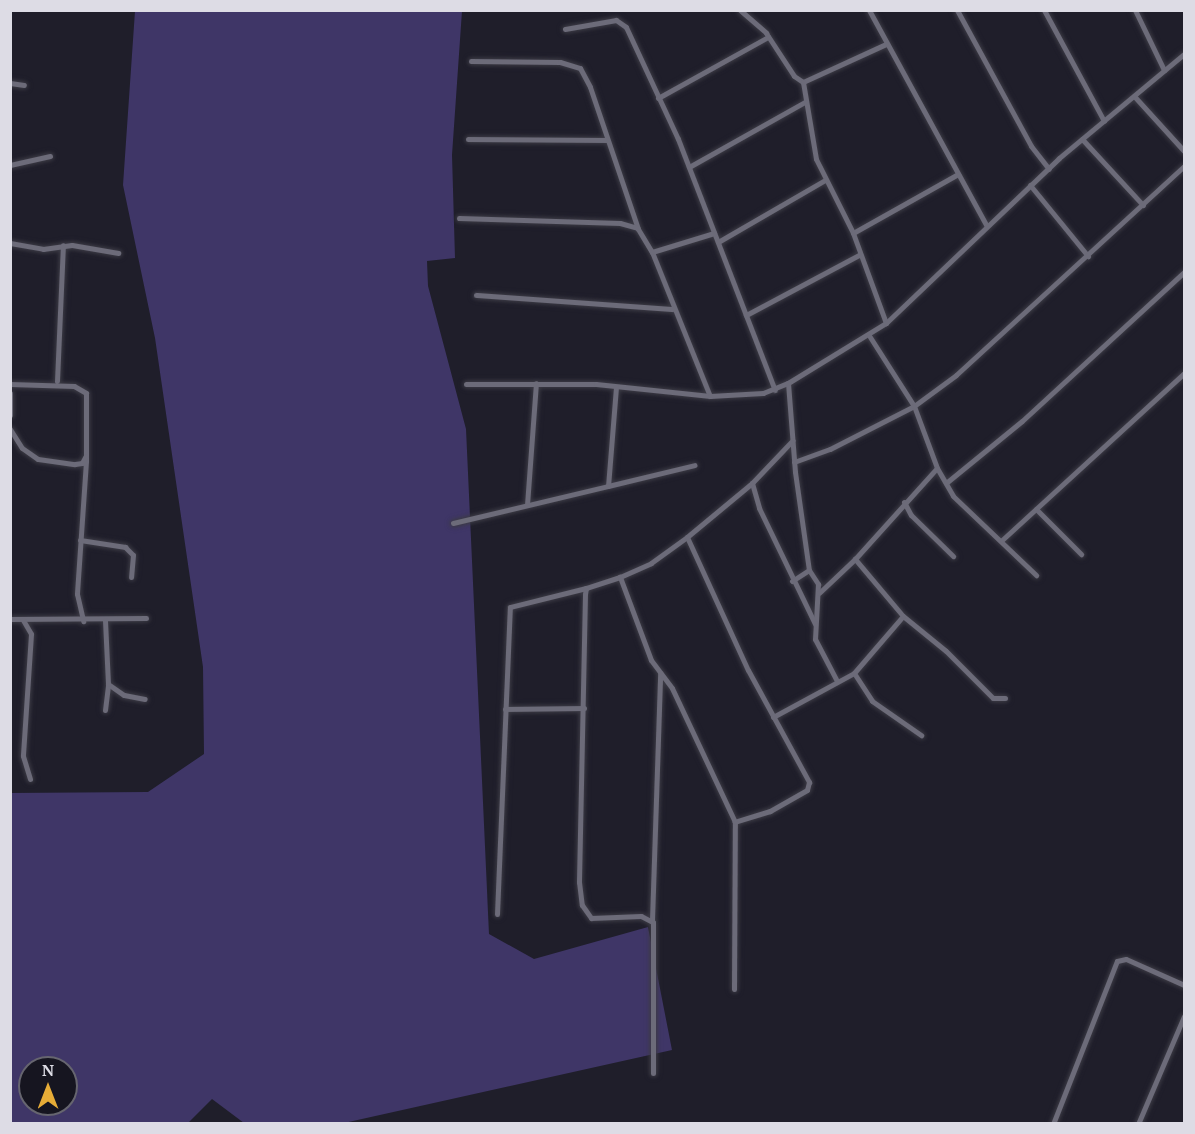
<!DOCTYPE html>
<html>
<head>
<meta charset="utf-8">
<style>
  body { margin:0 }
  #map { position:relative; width:1195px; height:1134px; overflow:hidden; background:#1f1e2a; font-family:"PT Serif",serif }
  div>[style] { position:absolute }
  .green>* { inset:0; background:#3f3667 }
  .roads { filter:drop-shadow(0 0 2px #3c3b45) drop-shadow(0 0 2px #3c3b45) }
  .minor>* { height:5px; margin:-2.5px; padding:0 2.5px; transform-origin:2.5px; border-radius:2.5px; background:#6c6b79 }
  span { translate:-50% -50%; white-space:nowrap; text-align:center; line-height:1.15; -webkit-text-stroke:4.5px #161520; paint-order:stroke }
  .frame { position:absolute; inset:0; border:12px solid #dddce5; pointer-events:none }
  .north { position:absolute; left:18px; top:1056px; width:60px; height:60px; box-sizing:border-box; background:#161520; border:2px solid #66656f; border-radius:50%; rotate:0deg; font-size:16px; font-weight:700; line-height:24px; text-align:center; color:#dddce5 }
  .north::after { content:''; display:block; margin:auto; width:21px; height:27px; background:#e7ac37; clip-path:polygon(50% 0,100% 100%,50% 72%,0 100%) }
</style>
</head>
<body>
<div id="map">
  <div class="green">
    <i style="clip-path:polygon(evenodd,135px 11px,462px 11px,452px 155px,455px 258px,427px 261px,428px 286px,466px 429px,489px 934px,534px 959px,648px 927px,672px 1050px,344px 1123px,244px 1123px,212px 1099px,188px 1123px,11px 1123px,10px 793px,148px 792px,204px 754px,203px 667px,155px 338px,123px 185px,135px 11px,30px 1068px,66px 1068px,66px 1104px,30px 1104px,30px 1068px)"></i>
  </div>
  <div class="roads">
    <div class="minor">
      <i style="left:740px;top:10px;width:35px;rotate:41deg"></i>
      <i style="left:766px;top:33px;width:51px;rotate:56.9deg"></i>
      <i style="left:794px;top:76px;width:11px;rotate:34deg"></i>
      <i style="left:803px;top:82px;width:91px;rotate:-24.6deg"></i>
      <i style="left:869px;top:10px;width:246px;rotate:61.4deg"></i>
      <i style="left:957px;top:10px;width:155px;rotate:61.4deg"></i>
      <i style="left:1031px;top:146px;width:29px;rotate:52deg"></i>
      <i style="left:1044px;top:10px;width:126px;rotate:61.6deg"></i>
      <i style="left:1135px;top:10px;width:67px;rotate:64.2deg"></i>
      <i style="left:565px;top:29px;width:52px;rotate:-10deg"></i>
      <i style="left:616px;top:20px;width:12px;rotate:35deg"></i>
      <i style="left:626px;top:27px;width:123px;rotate:65.1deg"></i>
      <i style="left:678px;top:139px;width:269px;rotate:68.9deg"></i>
      <i style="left:471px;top:61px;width:89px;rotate:0.6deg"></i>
      <i style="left:560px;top:62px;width:21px;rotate:17deg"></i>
      <i style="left:580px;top:68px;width:21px;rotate:62deg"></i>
      <i style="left:590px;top:87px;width:150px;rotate:71.3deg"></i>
      <i style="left:638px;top:229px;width:27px;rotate:59deg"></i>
      <i style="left:652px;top:252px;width:155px;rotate:68.1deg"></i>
      <i style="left:803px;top:82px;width:78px;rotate:80.4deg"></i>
      <i style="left:816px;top:159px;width:83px;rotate:63.4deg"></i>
      <i style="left:853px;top:233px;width:96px;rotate:69.9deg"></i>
      <i style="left:10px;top:83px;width:14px;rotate:8deg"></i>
      <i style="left:1134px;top:96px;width:74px;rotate:47.7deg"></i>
      <i style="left:658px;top:98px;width:126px;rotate:-29deg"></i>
      <i style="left:468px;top:139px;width:138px;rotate:0.4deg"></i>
      <i style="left:1082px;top:139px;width:90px;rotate:47.3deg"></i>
      <i style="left:10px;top:165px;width:41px;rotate:-12.7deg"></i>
      <i style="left:689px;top:167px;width:133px;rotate:-29.3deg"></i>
      <i style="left:1030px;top:185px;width:92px;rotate:50.8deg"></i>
      <i style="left:459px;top:218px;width:161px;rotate:1.8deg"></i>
      <i style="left:620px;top:223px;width:18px;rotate:16deg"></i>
      <i style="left:853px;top:233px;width:120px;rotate:-29.3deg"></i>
      <i style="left:718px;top:242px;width:124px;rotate:-30.1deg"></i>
      <i style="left:10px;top:243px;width:34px;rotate:10deg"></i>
      <i style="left:43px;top:249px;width:29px;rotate:-8deg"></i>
      <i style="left:72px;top:245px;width:47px;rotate:9.9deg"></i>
      <i style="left:652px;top:252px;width:65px;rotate:-17deg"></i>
      <i style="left:476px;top:295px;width:197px;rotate:4.1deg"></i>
      <i style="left:746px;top:315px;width:128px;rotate:-28deg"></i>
      <i style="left:870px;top:337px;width:82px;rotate:57.5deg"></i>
      <i style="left:914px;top:406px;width:66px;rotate:69.6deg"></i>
      <i style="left:937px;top:468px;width:32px;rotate:60deg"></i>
      <i style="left:953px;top:496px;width:115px;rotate:43.6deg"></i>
      <i style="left:57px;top:381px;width:136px;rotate:-87.5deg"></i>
      <i style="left:788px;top:383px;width:89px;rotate:85.5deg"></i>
      <i style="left:795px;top:472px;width:99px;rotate:81.9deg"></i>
      <i style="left:809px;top:570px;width:17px;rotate:57deg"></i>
      <i style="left:818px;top:584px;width:55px;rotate:93.1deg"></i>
      <i style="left:815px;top:639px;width:47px;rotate:62.4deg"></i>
      <i style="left:10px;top:384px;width:64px;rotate:1.8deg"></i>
      <i style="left:74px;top:386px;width:14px;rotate:30deg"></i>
      <i style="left:86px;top:393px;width:68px;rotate:90deg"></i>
      <i style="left:86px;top:461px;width:133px;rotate:93.9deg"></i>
      <i style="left:77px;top:594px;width:28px;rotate:77deg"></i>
      <i style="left:466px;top:384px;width:130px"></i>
      <i style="left:596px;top:384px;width:115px;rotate:6deg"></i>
      <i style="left:710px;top:396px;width:53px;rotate:-3.2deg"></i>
      <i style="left:763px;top:393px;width:27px;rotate:-22deg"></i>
      <i style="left:788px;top:383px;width:115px;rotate:-31.5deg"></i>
      <i style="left:886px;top:323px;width:239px;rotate:-43.6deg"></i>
      <i style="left:1059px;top:158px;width:163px;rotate:-39.8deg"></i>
      <i style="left:616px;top:387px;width:99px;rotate:94.6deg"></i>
      <i style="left:608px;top:486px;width:89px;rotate:-13.6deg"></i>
      <i style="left:10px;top:393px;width:22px;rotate:90deg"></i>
      <i style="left:10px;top:429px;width:22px;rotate:58deg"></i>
      <i style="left:22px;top:448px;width:19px;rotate:35deg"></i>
      <i style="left:38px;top:459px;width:37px;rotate:8deg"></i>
      <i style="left:75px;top:464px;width:7px;rotate:-8deg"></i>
      <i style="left:82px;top:463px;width:7px;rotate:-63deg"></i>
      <i style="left:794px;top:462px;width:38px;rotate:-20deg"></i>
      <i style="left:830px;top:449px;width:94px;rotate:-27.1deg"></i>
      <i style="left:914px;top:406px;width:52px;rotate:-36.4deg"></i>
      <i style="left:956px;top:375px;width:309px;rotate:-42.5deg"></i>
      <i style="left:752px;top:483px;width:26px;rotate:74deg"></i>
      <i style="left:759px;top:508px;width:129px;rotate:64.2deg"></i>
      <i style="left:946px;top:483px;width:98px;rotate:-39.2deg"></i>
      <i style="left:1022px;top:421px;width:220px;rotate:-42.6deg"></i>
      <i style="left:904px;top:502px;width:15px;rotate:62deg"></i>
      <i style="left:911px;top:515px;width:59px;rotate:44.3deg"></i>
      <i style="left:527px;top:505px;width:122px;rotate:-85.8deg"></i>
      <i style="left:1036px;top:509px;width:64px;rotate:45deg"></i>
      <i style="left:453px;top:523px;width:159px;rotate:-13.4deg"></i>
      <i style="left:687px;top:537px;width:146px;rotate:65.4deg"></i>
      <i style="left:748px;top:670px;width:128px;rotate:61.4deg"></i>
      <i style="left:809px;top:782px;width:8px;rotate:104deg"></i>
      <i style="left:807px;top:790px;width:43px;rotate:150.4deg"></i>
      <i style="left:770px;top:811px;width:37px;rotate:163deg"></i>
      <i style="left:80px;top:540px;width:46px;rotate:8.8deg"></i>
      <i style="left:125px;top:547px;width:11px;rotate:45deg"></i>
      <i style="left:133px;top:555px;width:22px;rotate:95deg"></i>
      <i style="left:1002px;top:540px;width:247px;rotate:-42.5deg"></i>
      <i style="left:620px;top:577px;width:36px;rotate:162deg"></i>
      <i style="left:586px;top:588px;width:6px;rotate:99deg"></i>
      <i style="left:585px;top:594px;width:288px;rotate:91.2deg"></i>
      <i style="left:579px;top:882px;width:23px;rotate:83deg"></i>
      <i style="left:582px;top:905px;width:16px;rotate:55deg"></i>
      <i style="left:591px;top:918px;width:50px;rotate:-2.3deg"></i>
      <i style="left:641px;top:916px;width:13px;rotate:27deg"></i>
      <i style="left:653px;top:922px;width:151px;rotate:90deg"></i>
      <i style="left:792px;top:581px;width:20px;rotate:-33deg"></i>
      <i style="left:819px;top:593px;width:50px;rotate:-43.4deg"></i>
      <i style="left:903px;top:616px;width:55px;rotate:39.1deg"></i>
      <i style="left:946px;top:651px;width:66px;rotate:45deg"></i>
      <i style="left:993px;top:698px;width:12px"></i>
      <i style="left:10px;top:619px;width:136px;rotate:-0.4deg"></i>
      <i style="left:23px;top:620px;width:16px;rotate:60deg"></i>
      <i style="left:31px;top:634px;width:122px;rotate:93.8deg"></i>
      <i style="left:23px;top:756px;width:24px;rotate:73deg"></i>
      <i style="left:854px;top:673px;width:33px;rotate:57deg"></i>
      <i style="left:872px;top:701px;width:60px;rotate:34.8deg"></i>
      <i style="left:108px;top:684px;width:19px;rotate:35deg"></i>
      <i style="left:124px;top:695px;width:21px;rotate:11deg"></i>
      <i style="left:505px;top:709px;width:79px;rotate:-0.7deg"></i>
      <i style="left:105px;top:710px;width:26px;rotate:-83deg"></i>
      <i style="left:108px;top:684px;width:64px;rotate:-92.7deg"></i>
      <i style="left:773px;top:717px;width:92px;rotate:-28.5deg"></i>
      <i style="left:854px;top:673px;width:75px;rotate:-49.3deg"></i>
      <i style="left:903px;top:616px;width:75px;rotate:-130.1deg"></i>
      <i style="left:855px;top:559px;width:122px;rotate:-48deg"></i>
      <i style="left:497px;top:914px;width:307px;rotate:-87.6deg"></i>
      <i style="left:510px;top:607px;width:78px;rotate:-14deg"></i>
      <i style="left:652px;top:920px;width:247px;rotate:-88.1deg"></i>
      <i style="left:734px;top:989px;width:167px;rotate:-89.7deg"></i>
      <i style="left:735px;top:822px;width:148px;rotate:-115.2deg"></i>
      <i style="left:672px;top:688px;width:35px;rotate:-127deg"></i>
      <i style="left:651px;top:660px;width:89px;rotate:-110.5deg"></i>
      <i style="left:620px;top:577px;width:34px;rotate:-24deg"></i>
      <i style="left:651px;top:563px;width:44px;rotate:-35.8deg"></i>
      <i style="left:687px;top:537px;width:85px;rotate:-39.7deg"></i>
      <i style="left:752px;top:483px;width:59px;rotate:-46.4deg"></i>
      <i style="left:1053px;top:1124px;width:175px;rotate:-68.6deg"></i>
      <i style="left:1117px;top:961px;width:9px;rotate:-13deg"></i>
      <i style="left:1126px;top:959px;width:64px;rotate:24.1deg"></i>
      <i style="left:1138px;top:1124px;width:117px;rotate:-66.9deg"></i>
    </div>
  </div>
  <div class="frame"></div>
  <div class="north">N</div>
</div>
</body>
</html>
